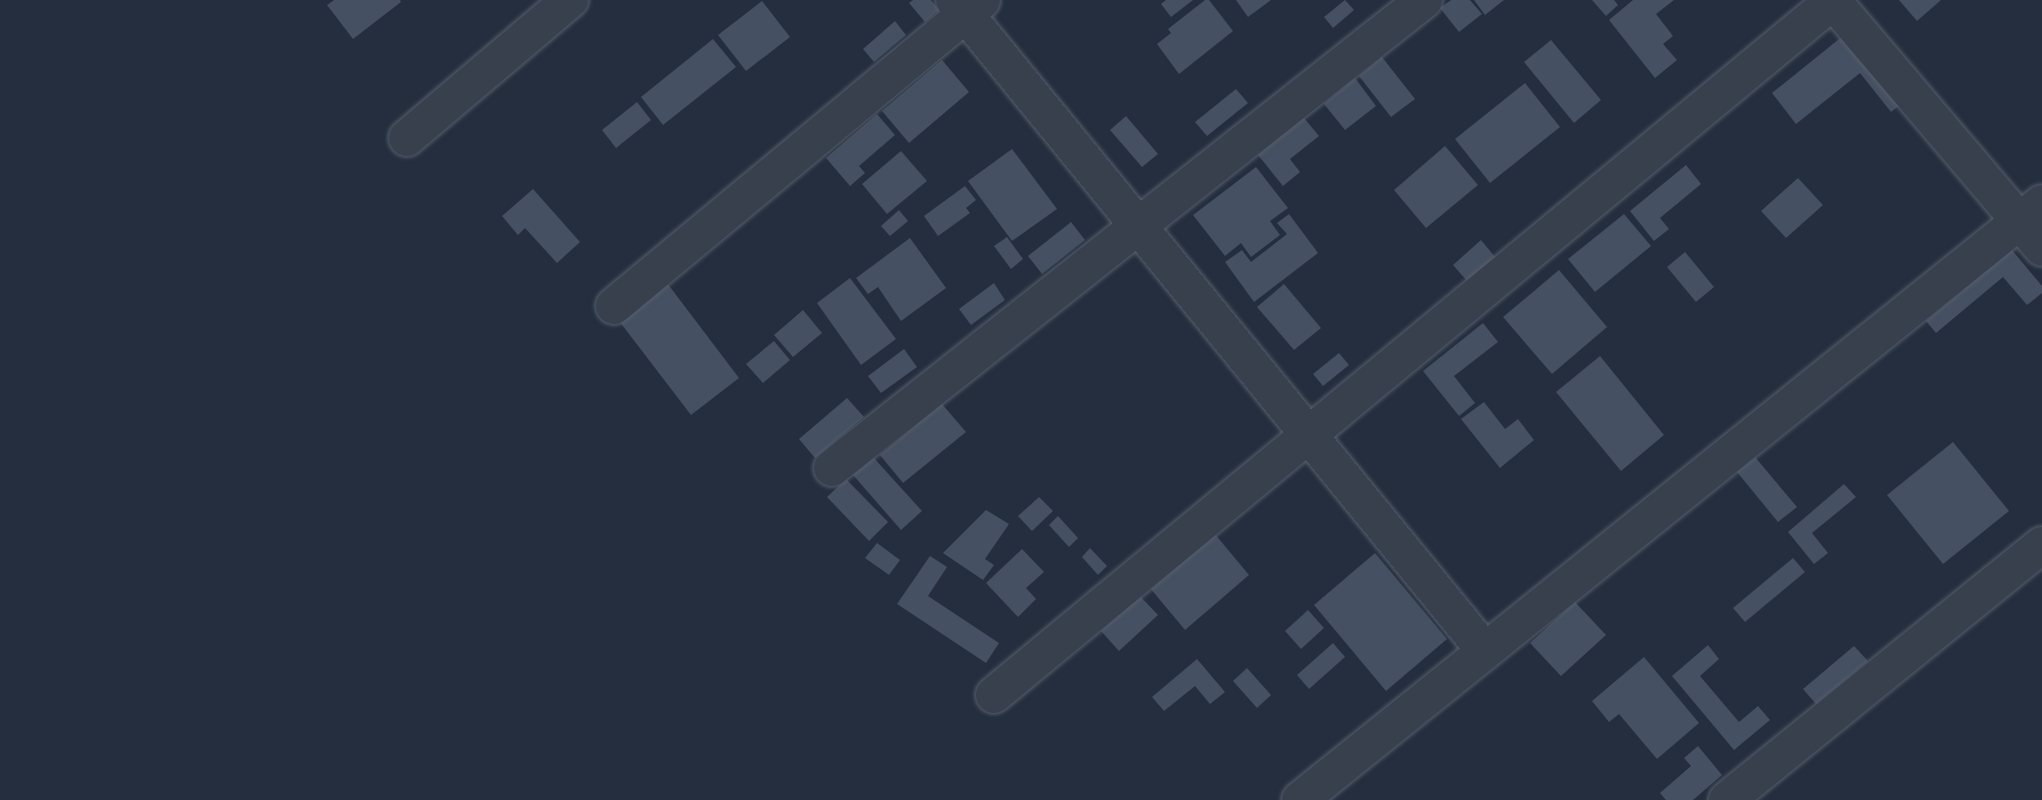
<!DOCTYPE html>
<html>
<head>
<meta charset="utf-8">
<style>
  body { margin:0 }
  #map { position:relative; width:2042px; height:800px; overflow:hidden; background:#242e3e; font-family:Mulish,sans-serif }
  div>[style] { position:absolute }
  .building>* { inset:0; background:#455062 }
  .roads { filter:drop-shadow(0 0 2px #565e6c) drop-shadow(0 0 2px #565e6c) }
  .minor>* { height:36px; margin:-18px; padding:0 18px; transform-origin:18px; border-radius:18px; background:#38404e }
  span { translate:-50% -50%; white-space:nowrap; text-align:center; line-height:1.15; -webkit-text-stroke:8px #1d2633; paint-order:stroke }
</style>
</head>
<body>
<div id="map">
  <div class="building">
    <i style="clip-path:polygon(334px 0,400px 0,401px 2px,353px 39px,327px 5px)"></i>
    <i style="clip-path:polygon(913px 0,931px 0,939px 10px,925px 22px,909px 3px)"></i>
    <i style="clip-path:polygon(1166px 0,1193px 0,1171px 17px,1161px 4px)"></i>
    <i style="clip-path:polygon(1205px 0,1209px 0,1233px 31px,1179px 74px,1157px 44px,1171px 33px,1168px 29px)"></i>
    <i style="clip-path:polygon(1236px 0,1271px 0,1248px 17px)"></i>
    <i style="clip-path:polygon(1345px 0,1354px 10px,1333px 28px,1324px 17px)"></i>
    <i style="clip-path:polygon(1451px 0,1470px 0,1482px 14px,1459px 32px,1440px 8px)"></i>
    <i style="clip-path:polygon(1474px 0,1504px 0,1485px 15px)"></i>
    <i style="clip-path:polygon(1592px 0,1614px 0,1618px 5px,1606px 16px)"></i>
    <i style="clip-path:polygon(1633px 0,1674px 0,1656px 14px,1673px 36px,1663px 44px,1677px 60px,1655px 78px,1609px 20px)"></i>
    <i style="clip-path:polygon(1899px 0,1941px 0,1917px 21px)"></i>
    <i style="clip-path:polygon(762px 1px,790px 37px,746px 71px,718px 35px)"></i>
    <i style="clip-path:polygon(895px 21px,906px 35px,874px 62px,863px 49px)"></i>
    <i style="clip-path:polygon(1849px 31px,1905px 101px,1891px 112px,1860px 73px,1796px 124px,1772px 93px)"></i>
    <i style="clip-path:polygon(713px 39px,736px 67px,663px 125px,641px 97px)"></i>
    <i style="clip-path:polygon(1551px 40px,1601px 100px,1574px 123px,1524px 62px)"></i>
    <i style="clip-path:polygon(1382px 57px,1415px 99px,1391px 117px,1359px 76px)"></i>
    <i style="clip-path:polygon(942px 60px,969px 92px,909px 143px,882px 111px)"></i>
    <i style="clip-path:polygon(1355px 78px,1376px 106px,1345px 130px,1324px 104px)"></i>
    <i style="clip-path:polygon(1525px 83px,1560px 127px,1490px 183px,1455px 139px)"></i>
    <i style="clip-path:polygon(1236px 89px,1248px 103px,1207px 136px,1195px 122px)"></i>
    <i style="clip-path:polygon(637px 102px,651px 120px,616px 148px,602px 130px)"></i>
    <i style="clip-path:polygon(877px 114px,895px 135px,859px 166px,865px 173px,850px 186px,826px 158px)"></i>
    <i style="clip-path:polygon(1126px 116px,1158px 154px,1142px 167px,1110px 130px)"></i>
    <i style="clip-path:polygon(1304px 118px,1319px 136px,1290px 159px,1300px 172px,1283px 186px,1258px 155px)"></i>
    <i style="clip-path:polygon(1445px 146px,1478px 185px,1426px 228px,1394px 190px)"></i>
    <i style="clip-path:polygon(1012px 149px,1057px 209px,1012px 241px,968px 181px)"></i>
    <i style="clip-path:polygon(901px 151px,927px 181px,887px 214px,862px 184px)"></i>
    <i style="clip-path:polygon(1686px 165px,1701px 184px,1660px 218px,1669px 229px,1654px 241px,1630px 211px)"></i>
    <i style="clip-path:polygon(1256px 167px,1288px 208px,1270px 221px,1280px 235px,1251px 257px,1241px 243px,1225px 256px,1193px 215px)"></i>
    <i style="clip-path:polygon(1798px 178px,1823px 205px,1786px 238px,1761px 211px)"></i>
    <i style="clip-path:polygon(965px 186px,976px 200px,966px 208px,970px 213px,938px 236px,924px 216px)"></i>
    <i style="clip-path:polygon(533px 189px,580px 242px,557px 263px,525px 228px,518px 235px,502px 216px)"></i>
    <i style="clip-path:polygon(899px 210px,908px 221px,890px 236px,881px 226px)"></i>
    <i style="clip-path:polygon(1289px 214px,1318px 253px,1254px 302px,1225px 262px,1242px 250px,1251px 262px,1287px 234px,1277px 223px)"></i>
    <i style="clip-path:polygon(1624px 214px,1651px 246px,1595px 292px,1568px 259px)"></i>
    <i style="clip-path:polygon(1071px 222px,1085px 240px,1042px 274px,1028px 256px)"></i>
    <i style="clip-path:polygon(1007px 237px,1023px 259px,1011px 269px,994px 246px)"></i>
    <i style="clip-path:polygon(910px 238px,946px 288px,901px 321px,878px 287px,868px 294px,856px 278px)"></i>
    <i style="clip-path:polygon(1481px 240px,1495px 257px,1467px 281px,1453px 265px)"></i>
    <i style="clip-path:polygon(2012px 250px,2042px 286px,2042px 293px,2027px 305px,2003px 277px,1936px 333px,1926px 321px)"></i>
    <i style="clip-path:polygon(1685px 252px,1714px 287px,1696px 302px,1667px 267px)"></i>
    <i style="clip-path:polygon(1559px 270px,1607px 327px,1552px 374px,1503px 317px)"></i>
    <i style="clip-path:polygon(850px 278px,896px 339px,861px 365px,817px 303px)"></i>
    <i style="clip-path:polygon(664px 279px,739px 378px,691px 415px,616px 317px)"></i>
    <i style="clip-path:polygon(994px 283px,1005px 300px,971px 325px,959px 309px)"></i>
    <i style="clip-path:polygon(1284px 284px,1321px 328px,1294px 350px,1257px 307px)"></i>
    <i style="clip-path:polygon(803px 310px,822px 333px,793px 357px,774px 335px)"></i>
    <i style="clip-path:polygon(1483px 323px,1498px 342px,1454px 376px,1475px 403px,1459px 416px,1423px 371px)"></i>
    <i style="clip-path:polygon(774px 341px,790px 360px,763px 383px,746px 364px)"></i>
    <i style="clip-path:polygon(904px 349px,917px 367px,881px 393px,868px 376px)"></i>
    <i style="clip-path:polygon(1339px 353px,1349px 365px,1323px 386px,1313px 374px)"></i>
    <i style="clip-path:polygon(1600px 356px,1664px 435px,1621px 471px,1556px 392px)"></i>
    <i style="clip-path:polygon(847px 398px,864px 417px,815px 458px,799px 439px)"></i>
    <i style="clip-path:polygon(1484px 402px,1505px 429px,1518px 419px,1534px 440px,1500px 468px,1461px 419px)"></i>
    <i style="clip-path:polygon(942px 404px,966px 432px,903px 483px,880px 455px)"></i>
    <i style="clip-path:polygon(1953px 442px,2009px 511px,1943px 564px,1887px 495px)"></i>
    <i style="clip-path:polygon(873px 457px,922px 511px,901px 530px,853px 475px)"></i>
    <i style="clip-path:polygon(1755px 457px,1797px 507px,1778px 522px,1737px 472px)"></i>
    <i style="clip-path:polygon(846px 479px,888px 522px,869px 541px,827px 497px)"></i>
    <i style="clip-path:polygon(1844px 484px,1856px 497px,1812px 533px,1828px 553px,1814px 564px,1788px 532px)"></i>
    <i style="clip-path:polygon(1039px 497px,1053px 511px,1032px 531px,1018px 516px)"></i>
    <i style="clip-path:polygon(986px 510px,1009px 524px,985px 559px,994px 565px,983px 580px,943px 553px)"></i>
    <i style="clip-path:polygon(1058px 516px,1078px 538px,1069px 547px,1049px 525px)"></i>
    <i style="clip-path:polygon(1214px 533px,1249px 575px,1185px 630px,1150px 588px)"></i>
    <i style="clip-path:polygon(877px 543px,900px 560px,889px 575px,865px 558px)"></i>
    <i style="clip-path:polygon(1090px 548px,1107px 566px,1098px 575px,1082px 557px)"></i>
    <i style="clip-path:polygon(1022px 549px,1044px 572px,1026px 588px,1036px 599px,1018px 617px,986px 583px)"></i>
    <i style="clip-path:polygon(1375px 553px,1447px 639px,1386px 691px,1314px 605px)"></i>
    <i style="clip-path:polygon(930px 556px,947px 567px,928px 596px,999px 643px,986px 663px,897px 604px)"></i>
    <i style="clip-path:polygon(1793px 558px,1805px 572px,1745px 622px,1733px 608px)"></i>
    <i style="clip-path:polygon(1139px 595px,1158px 615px,1119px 651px,1101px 631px)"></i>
    <i style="clip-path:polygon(1575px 602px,1606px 635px,1561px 676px,1530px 643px)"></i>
    <i style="clip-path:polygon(1308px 610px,1324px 628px,1301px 649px,1285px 631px)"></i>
    <i style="clip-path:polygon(1333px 643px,1345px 657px,1309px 689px,1297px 675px)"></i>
    <i style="clip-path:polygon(1708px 645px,1719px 659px,1700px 676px,1739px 722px,1758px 706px,1770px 720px,1734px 750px,1672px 676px)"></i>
    <i style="clip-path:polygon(1854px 646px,1868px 661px,1816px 704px,1803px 689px)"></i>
    <i style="clip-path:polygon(1644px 657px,1699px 723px,1657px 759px,1619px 714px,1609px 722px,1592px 701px)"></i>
    <i style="clip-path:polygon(1197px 659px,1225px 692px,1210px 704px,1195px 686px,1164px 711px,1152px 697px)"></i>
    <i style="clip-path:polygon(1247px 668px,1271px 695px,1257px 708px,1233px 681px)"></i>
    <i style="clip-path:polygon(1698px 746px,1722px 775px,1693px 800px,1666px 800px,1660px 793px,1691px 766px,1684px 758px)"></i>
  </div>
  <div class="roads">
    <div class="minor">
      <i style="left:954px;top:0;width:840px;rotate:50.8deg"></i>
      <i style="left:1832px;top:0;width:325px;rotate:49.7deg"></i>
      <i style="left:407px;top:138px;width:214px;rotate:-40.3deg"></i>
      <i style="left:614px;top:306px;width:478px;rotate:-39.7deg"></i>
      <i style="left:832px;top:468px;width:755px;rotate:-38.33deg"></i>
      <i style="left:994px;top:695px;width:1090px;rotate:-39.6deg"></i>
      <i style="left:1300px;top:800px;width:952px;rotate:-38.82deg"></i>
      <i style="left:1727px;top:800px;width:405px;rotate:-39deg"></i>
    </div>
  </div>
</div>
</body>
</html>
